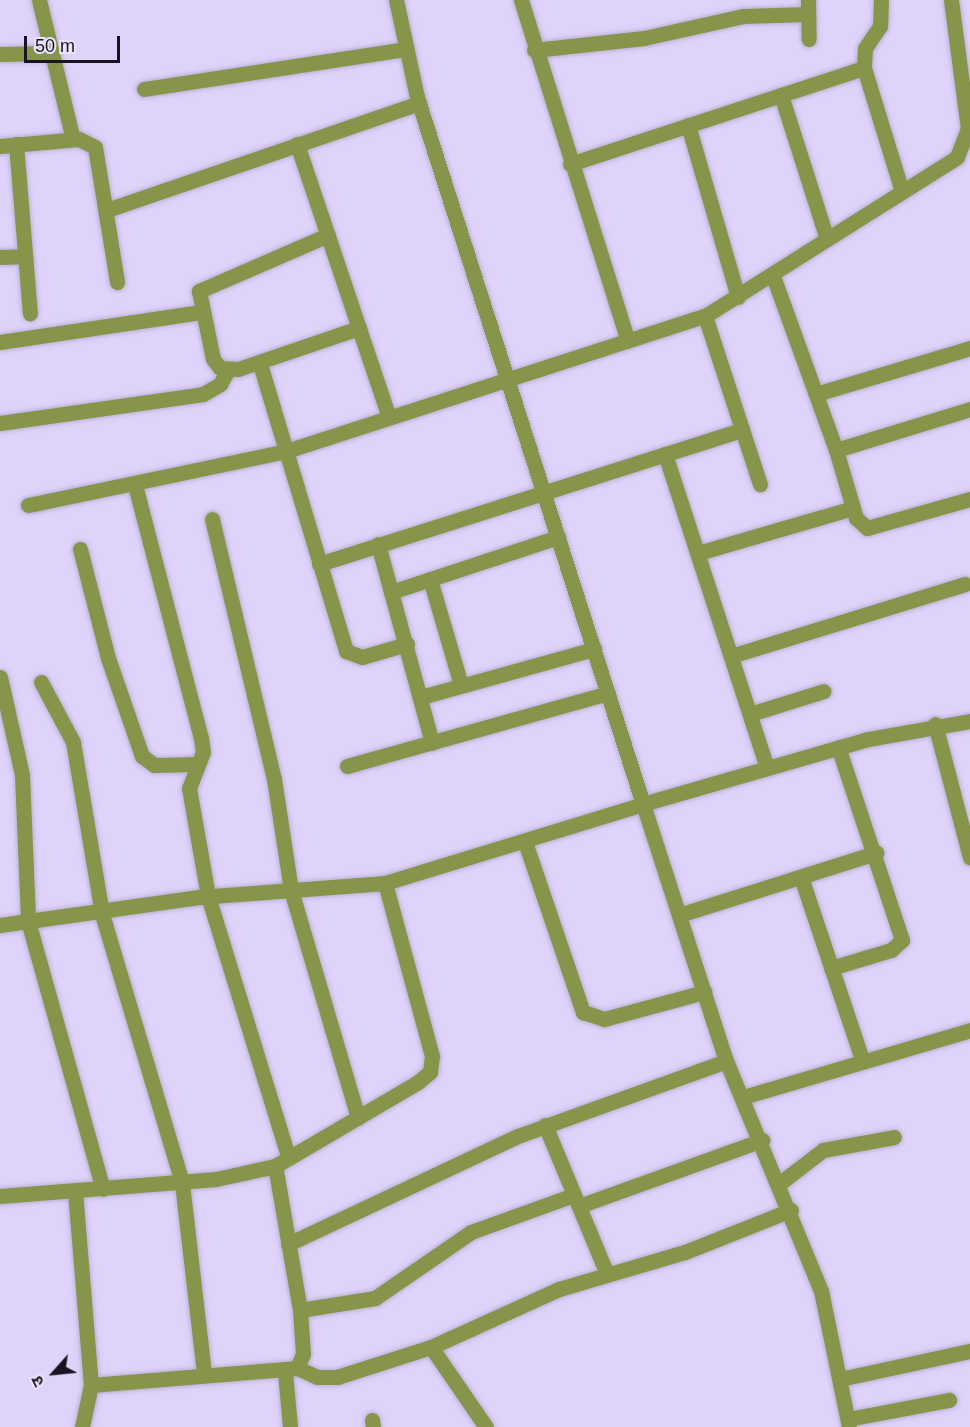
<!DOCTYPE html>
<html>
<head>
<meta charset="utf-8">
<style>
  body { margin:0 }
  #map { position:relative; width:970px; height:1427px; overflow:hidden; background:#dfd3fb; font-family:Arial,"Noto Sans Devanagari",sans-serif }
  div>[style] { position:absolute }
  .roads { filter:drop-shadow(0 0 2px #bbb1d4) drop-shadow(0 0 2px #bbb1d4) }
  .minor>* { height:15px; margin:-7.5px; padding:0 7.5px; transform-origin:7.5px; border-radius:7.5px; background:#86954a }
  .tertiary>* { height:15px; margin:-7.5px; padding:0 7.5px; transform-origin:7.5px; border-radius:7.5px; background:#86954a }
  span { translate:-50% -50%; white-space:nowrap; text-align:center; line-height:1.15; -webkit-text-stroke:4.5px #eae3fb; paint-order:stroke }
  .north { position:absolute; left:24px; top:1343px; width:60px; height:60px; -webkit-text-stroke:4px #eae3fb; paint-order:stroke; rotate:243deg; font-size:16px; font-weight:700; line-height:24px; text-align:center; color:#181422 }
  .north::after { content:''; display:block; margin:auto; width:21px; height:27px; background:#181422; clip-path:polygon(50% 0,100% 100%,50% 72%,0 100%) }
  .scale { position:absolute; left:24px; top:36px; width:96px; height:27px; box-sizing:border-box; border:3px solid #181422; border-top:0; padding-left:8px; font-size:18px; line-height:21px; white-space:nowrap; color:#181422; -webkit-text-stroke:4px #eae3fb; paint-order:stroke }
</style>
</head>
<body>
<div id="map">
  <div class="roads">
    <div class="minor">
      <i style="left:39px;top:0;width:143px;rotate:76.3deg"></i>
      <i style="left:521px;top:0;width:357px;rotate:72.6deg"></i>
      <i style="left:808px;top:0;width:39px;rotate:89deg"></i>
      <i style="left:881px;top:0;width:26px;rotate:92deg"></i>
      <i style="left:880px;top:26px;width:27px;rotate:124deg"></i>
      <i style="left:865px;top:48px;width:20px;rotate:93deg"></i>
      <i style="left:864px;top:68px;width:126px;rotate:72.9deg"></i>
      <i style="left:534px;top:50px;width:111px;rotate:-6.2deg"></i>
      <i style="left:644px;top:38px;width:101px;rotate:-12.5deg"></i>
      <i style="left:743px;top:16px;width:65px;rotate:-1.8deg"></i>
      <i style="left:0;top:54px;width:52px;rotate:-1.1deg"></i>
      <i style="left:144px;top:89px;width:263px;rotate:-8.7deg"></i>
      <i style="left:781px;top:95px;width:151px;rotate:72.3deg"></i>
      <i style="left:688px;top:125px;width:179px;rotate:73.8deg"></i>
      <i style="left:16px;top:144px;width:170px;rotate:85.3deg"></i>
      <i style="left:297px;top:144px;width:288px;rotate:71.4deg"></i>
      <i style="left:0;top:146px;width:79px;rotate:-5.1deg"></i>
      <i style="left:79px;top:139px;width:18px;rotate:27deg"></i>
      <i style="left:95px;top:147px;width:137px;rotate:80.7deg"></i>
      <i style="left:570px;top:164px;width:309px;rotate:-18.1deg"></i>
      <i style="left:107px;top:210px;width:330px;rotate:-18.9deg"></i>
      <i style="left:328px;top:235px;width:141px;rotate:156.5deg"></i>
      <i style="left:199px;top:291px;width:69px;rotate:78.4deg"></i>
      <i style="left:213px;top:359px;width:11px;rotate:52deg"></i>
      <i style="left:220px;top:368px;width:18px;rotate:3deg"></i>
      <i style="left:238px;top:369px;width:128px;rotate:-18.7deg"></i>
      <i style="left:0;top:257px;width:24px;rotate:-2deg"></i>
      <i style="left:773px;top:276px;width:185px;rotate:70.1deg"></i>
      <i style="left:836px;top:450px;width:140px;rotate:-17deg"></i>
      <i style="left:705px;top:316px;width:177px;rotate:71.9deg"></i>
      <i style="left:0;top:342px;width:203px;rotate:-8.5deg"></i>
      <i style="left:260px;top:364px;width:300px;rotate:73.3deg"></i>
      <i style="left:346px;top:651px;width:17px;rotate:21deg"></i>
      <i style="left:362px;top:657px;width:47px;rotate:-16.1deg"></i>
      <i style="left:816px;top:394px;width:161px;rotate:-16.6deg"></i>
      <i style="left:0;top:423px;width:205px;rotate:-8.1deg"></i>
      <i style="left:203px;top:394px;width:20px;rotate:-30deg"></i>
      <i style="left:220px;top:384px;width:16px;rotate:-60deg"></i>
      <i style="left:836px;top:450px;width:71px;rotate:73.6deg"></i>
      <i style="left:856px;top:518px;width:15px;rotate:42deg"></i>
      <i style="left:867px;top:528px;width:107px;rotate:-15.7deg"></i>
      <i style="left:665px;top:454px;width:330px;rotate:72deg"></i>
      <i style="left:135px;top:485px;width:261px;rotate:75.4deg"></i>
      <i style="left:201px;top:738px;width:14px;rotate:82deg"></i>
      <i style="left:203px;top:752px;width:39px;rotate:111deg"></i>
      <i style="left:189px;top:788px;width:110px;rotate:80deg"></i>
      <i style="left:208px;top:896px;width:272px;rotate:72.9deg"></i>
      <i style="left:28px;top:505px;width:264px;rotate:-11.8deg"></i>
      <i style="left:286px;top:451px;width:440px;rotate:-17.9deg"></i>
      <i style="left:705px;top:316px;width:298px;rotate:-32.2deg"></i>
      <i style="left:957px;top:157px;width:30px;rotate:-69deg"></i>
      <i style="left:968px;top:129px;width:130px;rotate:-97.5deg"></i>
      <i style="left:212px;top:519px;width:267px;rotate:76.6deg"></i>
      <i style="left:274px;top:779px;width:112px;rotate:81.3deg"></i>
      <i style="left:291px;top:890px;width:237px;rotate:73.6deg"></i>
      <i style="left:378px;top:544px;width:206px;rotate:74.8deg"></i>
      <i style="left:80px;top:549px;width:113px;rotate:75.6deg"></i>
      <i style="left:108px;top:658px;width:104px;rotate:70.9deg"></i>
      <i style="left:142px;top:756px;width:15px;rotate:37deg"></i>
      <i style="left:154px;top:765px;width:43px;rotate:-1.3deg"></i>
      <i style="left:698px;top:553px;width:161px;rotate:-16.2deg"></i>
      <i style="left:319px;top:564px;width:444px;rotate:-17.6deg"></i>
      <i style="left:430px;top:579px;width:110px;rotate:73.7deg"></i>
      <i style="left:391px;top:592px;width:176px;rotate:-18.2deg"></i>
      <i style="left:731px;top:656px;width:245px;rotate:-17.1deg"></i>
      <i style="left:0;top:677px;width:100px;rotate:77.3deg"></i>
      <i style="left:22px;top:775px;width:146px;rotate:87.6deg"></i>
      <i style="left:28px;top:921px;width:278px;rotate:74.4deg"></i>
      <i style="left:41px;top:682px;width:68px;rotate:61.9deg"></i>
      <i style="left:73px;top:742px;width:174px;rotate:80.4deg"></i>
      <i style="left:102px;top:914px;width:281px;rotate:73.4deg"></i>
      <i style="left:182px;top:1183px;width:192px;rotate:83.4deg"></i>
      <i style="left:421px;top:697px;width:180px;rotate:-15.5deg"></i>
      <i style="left:750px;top:714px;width:77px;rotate:-17.3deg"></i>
      <i style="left:935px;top:724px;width:138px;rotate:75.3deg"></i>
      <i style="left:347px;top:766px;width:271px;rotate:-15.6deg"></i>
      <i style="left:525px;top:842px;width:180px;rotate:71.2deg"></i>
      <i style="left:583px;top:1012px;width:22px;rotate:18deg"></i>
      <i style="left:604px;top:1019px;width:104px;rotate:-15.1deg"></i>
      <i style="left:801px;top:877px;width:192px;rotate:71.5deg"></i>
      <i style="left:679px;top:915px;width:207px;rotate:-17.5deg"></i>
      <i style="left:0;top:925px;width:201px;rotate:-8deg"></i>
      <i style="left:199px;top:897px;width:187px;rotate:-4.3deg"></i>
      <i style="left:385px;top:883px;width:270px;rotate:-17deg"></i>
      <i style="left:643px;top:804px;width:742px;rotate:-107.73deg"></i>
      <i style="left:417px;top:97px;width:99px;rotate:-102.2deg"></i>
      <i style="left:831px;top:968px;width:63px;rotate:-16.7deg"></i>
      <i style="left:891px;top:950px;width:15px;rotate:-42deg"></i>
      <i style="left:902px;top:940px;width:203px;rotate:-108.3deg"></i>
      <i style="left:743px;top:1097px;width:237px;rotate:-16.4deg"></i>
      <i style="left:545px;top:1125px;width:161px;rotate:67.4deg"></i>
      <i style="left:780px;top:1183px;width:54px;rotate:-37.5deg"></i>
      <i style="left:823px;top:1150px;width:72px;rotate:-10.4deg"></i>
      <i style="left:75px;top:1191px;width:195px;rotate:85.3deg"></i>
      <i style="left:91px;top:1385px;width:43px;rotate:102.1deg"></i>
      <i style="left:0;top:1196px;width:217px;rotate:-4.5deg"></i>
      <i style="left:216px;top:1179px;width:60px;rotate:-12.4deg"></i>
      <i style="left:275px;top:1166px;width:166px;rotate:-30.4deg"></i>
      <i style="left:418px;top:1082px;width:16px;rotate:-40deg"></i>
      <i style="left:430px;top:1072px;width:16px;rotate:-83deg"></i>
      <i style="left:432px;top:1056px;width:179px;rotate:-105.2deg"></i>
      <i style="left:579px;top:1206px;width:195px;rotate:-19.8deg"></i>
      <i style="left:288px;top:1244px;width:254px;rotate:-25.2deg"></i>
      <i style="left:518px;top:1136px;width:221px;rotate:-19.8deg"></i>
      <i style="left:300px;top:1310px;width:76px;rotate:-9.1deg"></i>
      <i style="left:375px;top:1298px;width:116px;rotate:-34.5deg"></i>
      <i style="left:471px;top:1232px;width:109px;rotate:-19.8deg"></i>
      <i style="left:297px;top:1368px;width:22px;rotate:24deg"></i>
      <i style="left:317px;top:1377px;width:20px"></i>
      <i style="left:337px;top:1377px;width:99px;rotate:-17.7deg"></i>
      <i style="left:285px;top:1372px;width:55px;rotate:84.8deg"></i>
      <i style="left:840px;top:1379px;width:133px;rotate:-12.2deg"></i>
      <i style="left:91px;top:1385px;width:207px;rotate:-4.7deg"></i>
      <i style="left:297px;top:1368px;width:15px;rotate:-67deg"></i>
      <i style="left:303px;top:1354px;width:44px;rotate:-93.9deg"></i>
      <i style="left:300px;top:1310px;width:146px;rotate:-99.8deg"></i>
      <i style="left:848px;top:1419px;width:103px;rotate:-10.7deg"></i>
      <i style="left:372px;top:1420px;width:7px;rotate:82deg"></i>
      <i style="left:486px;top:1427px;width:97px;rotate:-124.5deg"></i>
      <i style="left:431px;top:1347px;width:141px;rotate:-24.4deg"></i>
      <i style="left:559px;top:1289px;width:131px;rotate:-16.4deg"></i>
      <i style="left:685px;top:1252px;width:114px;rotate:-21.6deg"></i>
    </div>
    <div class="tertiary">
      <i style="left:849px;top:1427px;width:139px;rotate:-101.6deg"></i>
      <i style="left:821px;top:1291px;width:249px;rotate:-112.4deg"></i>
      <i style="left:726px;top:1061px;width:270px;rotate:-107.9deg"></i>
      <i style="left:643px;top:804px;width:234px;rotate:-16.1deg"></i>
      <i style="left:868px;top:739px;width:104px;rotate:-10deg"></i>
    </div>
  </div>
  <div class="north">उ</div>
  <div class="scale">50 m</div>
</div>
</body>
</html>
